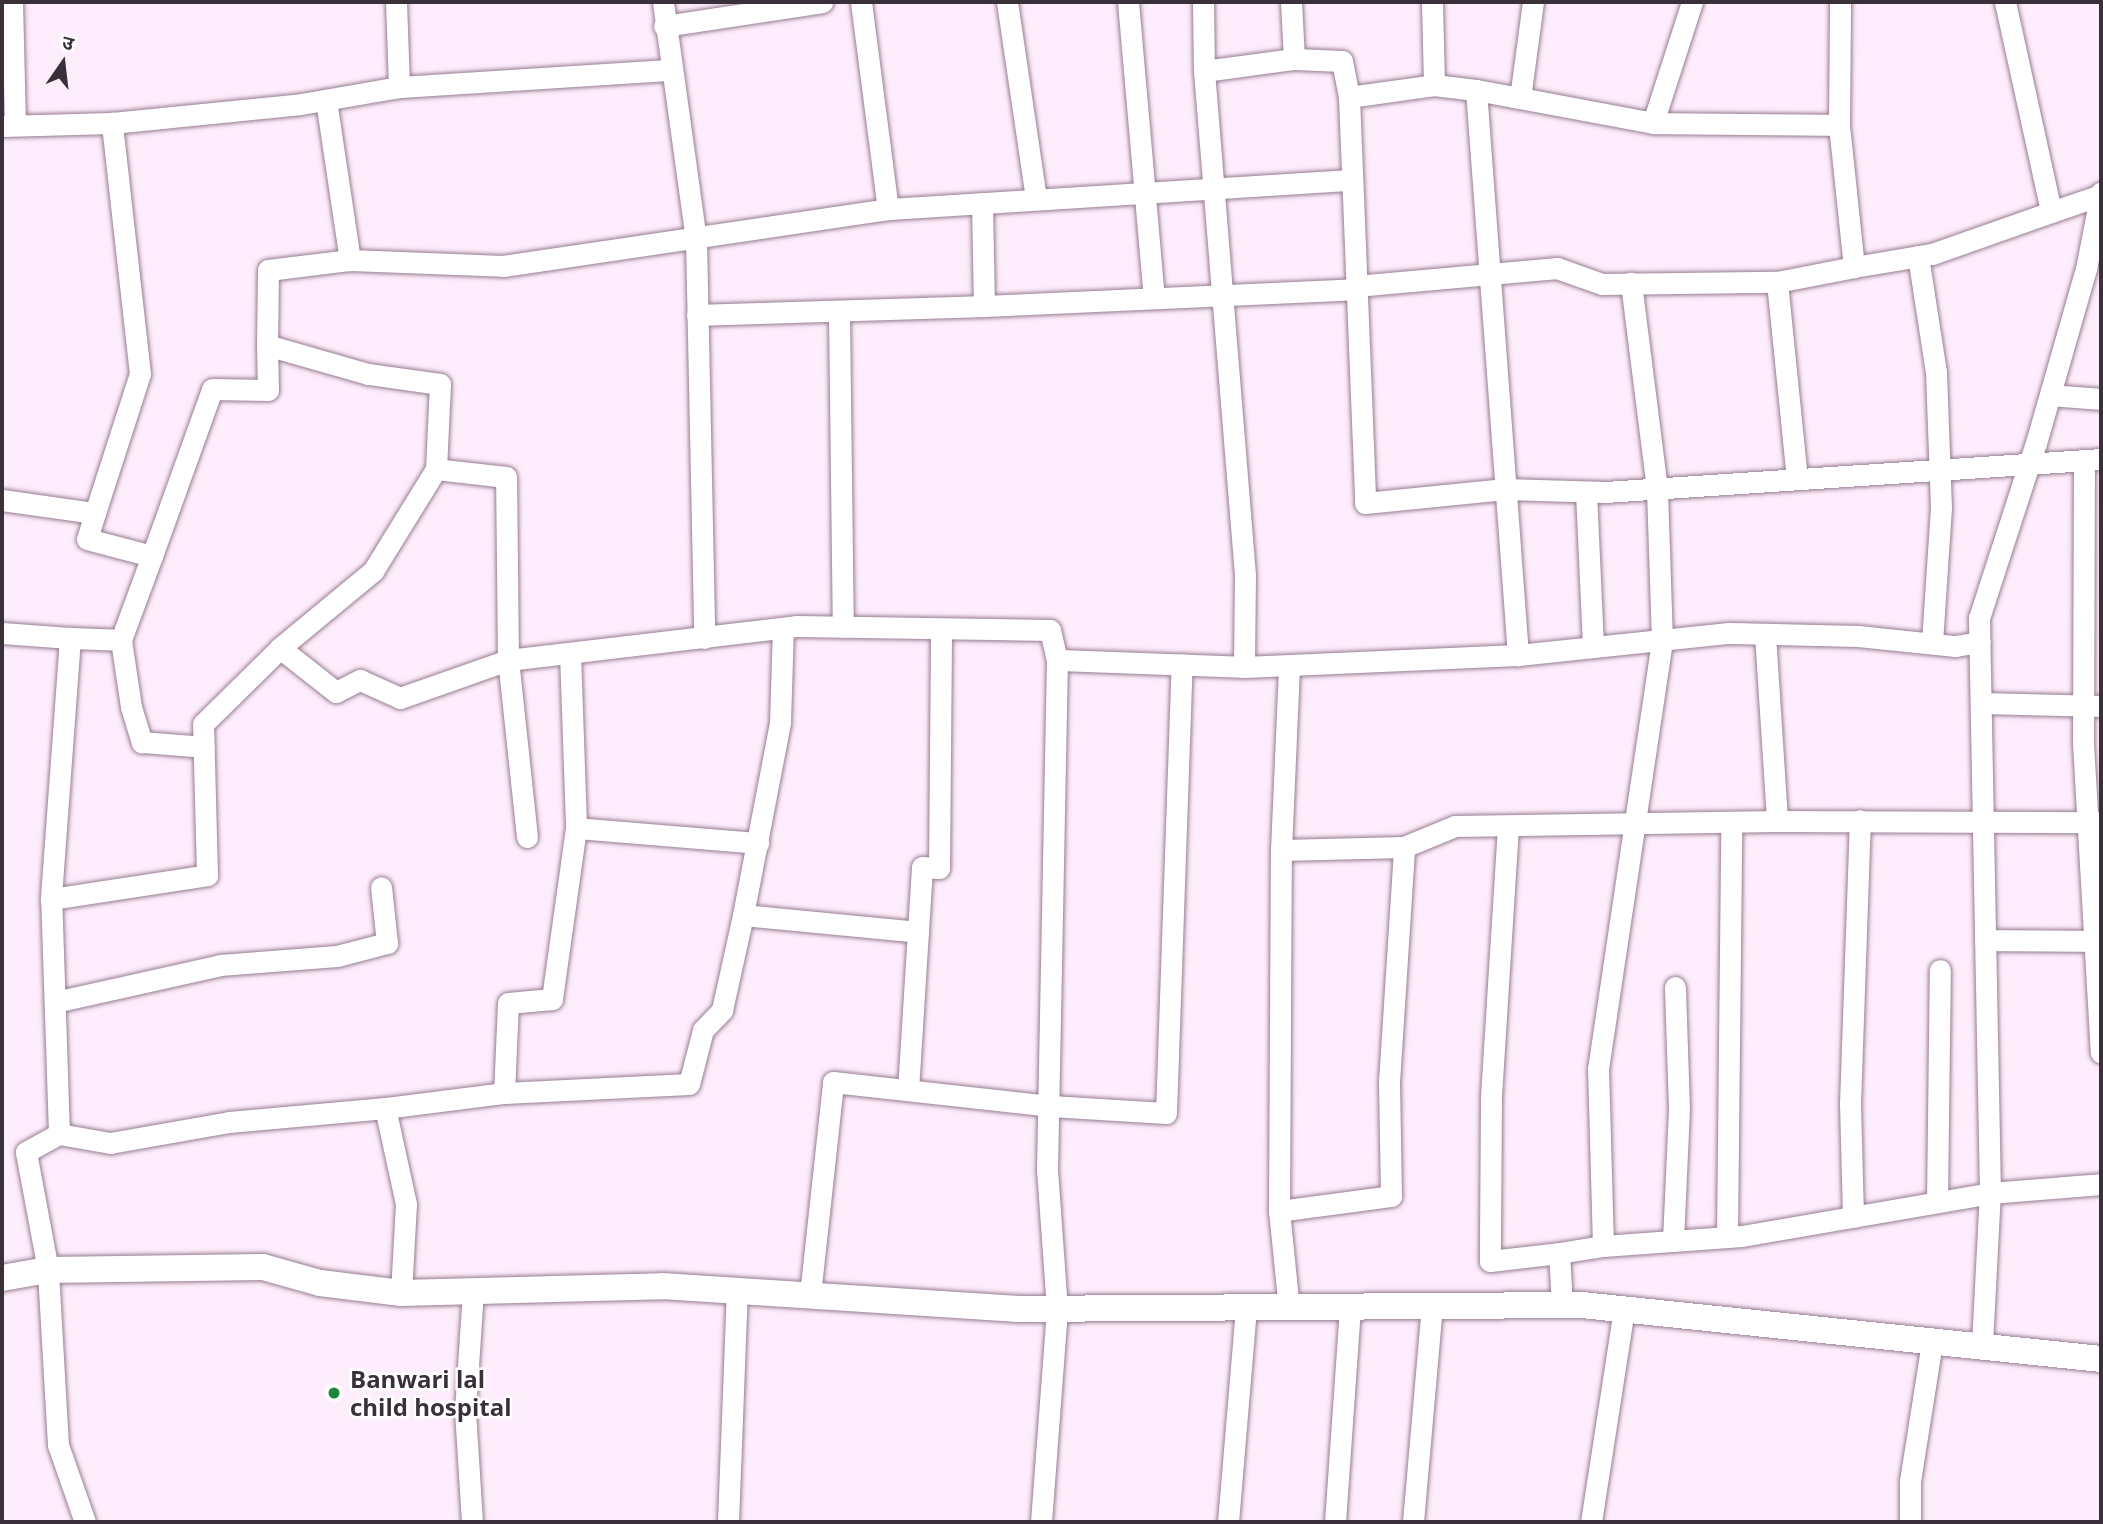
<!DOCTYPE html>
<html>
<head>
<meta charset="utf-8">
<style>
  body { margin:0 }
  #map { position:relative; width:2103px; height:1524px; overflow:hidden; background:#feedfc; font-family:"Open Sans","Noto Sans Devanagari",sans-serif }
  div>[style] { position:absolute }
  .roads { filter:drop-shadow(0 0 2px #967d92) drop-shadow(0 0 2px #967d92) }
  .minor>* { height:21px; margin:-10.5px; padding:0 10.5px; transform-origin:10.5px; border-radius:10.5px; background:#fff }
  .tertiary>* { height:26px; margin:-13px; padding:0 13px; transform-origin:13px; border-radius:13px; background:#fff }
  .dots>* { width:19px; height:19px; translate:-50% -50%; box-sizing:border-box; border:4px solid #fff; border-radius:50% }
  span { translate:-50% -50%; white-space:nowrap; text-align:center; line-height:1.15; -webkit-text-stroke:5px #fff; paint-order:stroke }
  .poi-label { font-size:24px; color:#3a3039; font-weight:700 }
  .left { translate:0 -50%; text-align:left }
  .frame { position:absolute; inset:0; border:4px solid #3a3039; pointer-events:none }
  .north { position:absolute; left:28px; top:28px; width:70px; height:70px; -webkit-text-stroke:5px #fff; paint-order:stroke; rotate:14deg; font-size:19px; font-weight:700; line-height:28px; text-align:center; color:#3a3039 }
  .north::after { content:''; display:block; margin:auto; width:24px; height:32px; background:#3a3039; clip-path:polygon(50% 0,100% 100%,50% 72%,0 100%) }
</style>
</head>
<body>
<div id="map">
  <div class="roads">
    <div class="minor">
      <i style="left:12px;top:2px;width:123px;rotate:88.6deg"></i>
      <i style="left:663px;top:2px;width:240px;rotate:82.1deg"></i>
      <i style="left:696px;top:240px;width:398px;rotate:88.8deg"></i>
      <i style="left:861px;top:2px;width:209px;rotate:82.6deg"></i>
      <i style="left:1007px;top:2px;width:199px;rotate:81.6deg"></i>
      <i style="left:1128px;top:2px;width:296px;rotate:85deg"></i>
      <i style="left:1203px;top:2px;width:69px;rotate:89.2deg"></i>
      <i style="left:1432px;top:2px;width:83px;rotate:88.6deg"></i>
      <i style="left:1692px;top:2px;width:127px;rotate:107.9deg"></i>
      <i style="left:1653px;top:123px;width:186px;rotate:0.6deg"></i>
      <i style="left:1839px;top:125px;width:123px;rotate:-89.5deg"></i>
      <i style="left:2005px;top:2px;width:215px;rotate:77.6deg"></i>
      <i style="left:2051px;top:212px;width:53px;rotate:-18.8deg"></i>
      <i style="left:664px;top:26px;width:160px;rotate:-8.6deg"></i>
      <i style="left:1294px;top:59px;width:48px;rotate:2.4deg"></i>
      <i style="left:1342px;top:61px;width:37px;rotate:79deg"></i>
      <i style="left:1349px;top:97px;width:86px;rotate:-8deg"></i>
      <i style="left:1434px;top:85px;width:42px;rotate:6.8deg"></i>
      <i style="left:1476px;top:90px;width:567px;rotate:85.75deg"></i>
      <i style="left:399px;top:87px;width:271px;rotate:-3.6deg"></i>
      <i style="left:1476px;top:90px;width:45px;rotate:10.3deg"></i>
      <i style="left:1520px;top:98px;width:97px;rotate:-82.3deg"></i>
      <i style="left:1349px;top:97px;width:406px;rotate:87.7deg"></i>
      <i style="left:1365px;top:503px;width:141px;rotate:-5.7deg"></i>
      <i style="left:1505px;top:489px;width:100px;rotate:1.7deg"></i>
      <i style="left:1605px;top:492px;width:497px;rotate:-3.8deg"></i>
      <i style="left:1520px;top:98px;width:135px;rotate:10.6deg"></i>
      <i style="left:326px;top:100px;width:162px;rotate:81.5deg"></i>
      <i style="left:1839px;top:125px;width:143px;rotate:84deg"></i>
      <i style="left:1854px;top:267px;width:79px;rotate:-9.5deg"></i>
      <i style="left:1932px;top:254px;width:126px;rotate:-19.4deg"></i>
      <i style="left:2px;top:126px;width:110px;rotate:-1.6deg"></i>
      <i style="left:112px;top:123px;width:190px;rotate:-5.7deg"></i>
      <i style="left:301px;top:104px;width:99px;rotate:-9.8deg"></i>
      <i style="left:399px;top:87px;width:85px;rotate:-92deg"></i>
      <i style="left:982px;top:203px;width:103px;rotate:88.9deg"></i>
      <i style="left:984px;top:306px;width:372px;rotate:-2.6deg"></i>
      <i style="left:1918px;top:256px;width:117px;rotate:81.2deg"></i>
      <i style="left:1936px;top:372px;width:135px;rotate:87.9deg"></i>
      <i style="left:1941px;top:507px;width:135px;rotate:93.8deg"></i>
      <i style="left:1356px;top:286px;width:202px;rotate:-5.1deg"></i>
      <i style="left:1557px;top:268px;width:48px;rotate:19.6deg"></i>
      <i style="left:1602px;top:284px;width:175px;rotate:-0.7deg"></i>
      <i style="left:839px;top:314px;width:313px;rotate:89.3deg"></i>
      <i style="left:697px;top:315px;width:287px;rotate:-1.8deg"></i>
      <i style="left:2050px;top:395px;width:51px;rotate:4.5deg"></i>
      <i style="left:2084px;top:460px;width:283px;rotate:90.2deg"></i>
      <i style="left:2083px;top:743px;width:310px;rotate:86.7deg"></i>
      <i style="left:1797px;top:479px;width:198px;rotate:-95.8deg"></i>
      <i style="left:1777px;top:282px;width:78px;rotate:-11deg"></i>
      <i style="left:1586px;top:492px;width:153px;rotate:87.4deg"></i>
      <i style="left:2px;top:500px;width:94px;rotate:8deg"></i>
      <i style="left:95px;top:513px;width:27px;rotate:107deg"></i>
      <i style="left:87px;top:539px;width:67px;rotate:14.7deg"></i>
      <i style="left:152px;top:556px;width:90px;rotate:110.3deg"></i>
      <i style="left:121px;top:640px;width:68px;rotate:81.5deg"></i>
      <i style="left:131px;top:707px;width:37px;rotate:73deg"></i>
      <i style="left:142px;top:742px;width:62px;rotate:4.6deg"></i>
      <i style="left:95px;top:513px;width:146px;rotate:-72.1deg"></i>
      <i style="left:140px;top:374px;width:253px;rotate:-96.4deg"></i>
      <i style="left:152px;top:556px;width:177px;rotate:-70.2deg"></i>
      <i style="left:212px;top:389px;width:56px;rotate:1deg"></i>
      <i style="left:268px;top:390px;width:45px;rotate:-91.3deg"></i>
      <i style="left:2px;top:633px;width:68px;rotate:4.2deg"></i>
      <i style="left:70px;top:638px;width:262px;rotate:94.2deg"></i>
      <i style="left:1765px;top:634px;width:187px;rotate:86.3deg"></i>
      <i style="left:1777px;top:821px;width:321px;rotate:0.2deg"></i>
      <i style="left:70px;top:638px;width:51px;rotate:2.2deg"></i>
      <i style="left:280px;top:648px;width:121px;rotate:-39.6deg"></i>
      <i style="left:373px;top:571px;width:120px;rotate:-58.3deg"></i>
      <i style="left:570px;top:653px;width:175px;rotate:88deg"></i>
      <i style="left:576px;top:828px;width:173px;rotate:98deg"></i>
      <i style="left:552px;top:999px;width:44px;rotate:174.8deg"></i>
      <i style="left:508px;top:1003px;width:90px;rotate:92.5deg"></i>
      <i style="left:504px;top:1093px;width:185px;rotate:-2.8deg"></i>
      <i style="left:689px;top:1084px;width:56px;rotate:-75.5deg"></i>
      <i style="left:703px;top:1030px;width:28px;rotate:-46deg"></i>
      <i style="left:722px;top:1010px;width:97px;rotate:-77.5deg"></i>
      <i style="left:743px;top:915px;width:197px;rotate:-79.1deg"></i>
      <i style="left:780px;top:722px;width:94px;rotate:-88.2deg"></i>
      <i style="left:1244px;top:667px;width:274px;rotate:-2.5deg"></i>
      <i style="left:1518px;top:655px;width:212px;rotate:-6deg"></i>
      <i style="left:1729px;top:633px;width:129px;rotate:1.3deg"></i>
      <i style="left:1858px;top:636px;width:98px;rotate:5.9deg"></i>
      <i style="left:1955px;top:646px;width:25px;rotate:-9deg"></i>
      <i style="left:1982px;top:703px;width:119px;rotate:1.4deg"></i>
      <i style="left:1508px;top:826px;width:274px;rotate:93.6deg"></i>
      <i style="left:1491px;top:1099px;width:162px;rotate:90.4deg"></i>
      <i style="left:1490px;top:1261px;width:69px;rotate:-6.6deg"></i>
      <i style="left:576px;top:828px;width:183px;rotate:4.7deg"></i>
      <i style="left:527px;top:837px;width:178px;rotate:-96.1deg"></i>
      <i style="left:508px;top:660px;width:183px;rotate:-90.6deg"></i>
      <i style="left:506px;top:477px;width:70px;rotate:-173.5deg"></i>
      <i style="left:436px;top:469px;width:85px;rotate:-87.3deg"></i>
      <i style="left:440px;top:384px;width:73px;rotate:-172.1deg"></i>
      <i style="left:368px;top:374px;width:105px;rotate:-164deg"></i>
      <i style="left:267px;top:345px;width:75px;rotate:-89.2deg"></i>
      <i style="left:268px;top:270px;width:83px;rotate:-7deg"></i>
      <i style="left:350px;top:260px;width:153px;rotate:2.2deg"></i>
      <i style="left:503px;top:266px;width:389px;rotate:-8.4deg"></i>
      <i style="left:888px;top:209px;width:465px;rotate:-3.6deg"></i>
      <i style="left:1404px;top:847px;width:55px;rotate:-22.4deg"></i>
      <i style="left:1455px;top:826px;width:322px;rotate:-0.9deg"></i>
      <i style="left:743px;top:915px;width:176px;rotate:5.5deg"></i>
      <i style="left:1985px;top:940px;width:116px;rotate:0.5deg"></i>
      <i style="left:55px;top:1002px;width:169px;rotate:-12.6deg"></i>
      <i style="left:220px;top:965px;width:117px;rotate:-4.4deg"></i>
      <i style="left:337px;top:956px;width:52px;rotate:-14.6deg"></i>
      <i style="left:387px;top:943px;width:56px;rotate:-96.1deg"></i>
      <i style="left:908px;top:1090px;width:223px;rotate:-86.4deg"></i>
      <i style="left:922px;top:867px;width:17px;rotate:3deg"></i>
      <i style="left:939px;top:868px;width:239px;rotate:-89.5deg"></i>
      <i style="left:59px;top:1134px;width:52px;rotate:10deg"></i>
      <i style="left:110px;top:1143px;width:121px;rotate:-10deg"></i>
      <i style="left:229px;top:1122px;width:157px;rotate:-5.1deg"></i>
      <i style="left:1937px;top:1202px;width:232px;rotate:-89.3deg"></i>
      <i style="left:1279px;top:1211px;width:361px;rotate:-89.7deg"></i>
      <i style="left:1853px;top:1217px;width:113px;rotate:-91.5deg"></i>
      <i style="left:1850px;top:1104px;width:284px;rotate:-88deg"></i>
      <i style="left:1727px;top:1237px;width:415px;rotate:-89.4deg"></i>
      <i style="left:1673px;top:1241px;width:132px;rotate:-87.4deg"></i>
      <i style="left:1679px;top:1109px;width:122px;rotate:-91.9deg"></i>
      <i style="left:1603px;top:1246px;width:139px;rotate:-4.1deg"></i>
      <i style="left:1742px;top:1236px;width:252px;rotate:-9.8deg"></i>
      <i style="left:1990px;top:1193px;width:111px;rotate:-4.6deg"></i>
      <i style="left:401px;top:1293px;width:89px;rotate:-86.8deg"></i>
      <i style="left:406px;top:1204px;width:98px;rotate:-102.3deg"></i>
      <i style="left:385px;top:1108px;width:120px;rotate:-7.2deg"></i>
      <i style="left:810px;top:1295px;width:214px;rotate:-83.8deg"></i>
      <i style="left:833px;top:1082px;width:218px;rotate:6.3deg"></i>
      <i style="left:1050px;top:1106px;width:116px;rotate:3.5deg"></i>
      <i style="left:1166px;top:1113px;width:449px;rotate:-88deg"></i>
      <i style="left:1562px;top:1306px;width:53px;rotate:-93.2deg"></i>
      <i style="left:1559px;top:1253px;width:45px;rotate:-9deg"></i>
      <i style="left:1603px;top:1246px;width:177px;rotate:-91.6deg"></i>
      <i style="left:1598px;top:1069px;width:433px;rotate:-81.5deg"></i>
      <i style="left:1662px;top:641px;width:152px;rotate:-91.9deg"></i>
      <i style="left:1657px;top:489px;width:208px;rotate:-97.2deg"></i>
      <i style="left:1289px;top:1309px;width:99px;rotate:-95.8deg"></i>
      <i style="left:1279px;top:1211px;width:113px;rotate:-7.6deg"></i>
      <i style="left:1391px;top:1196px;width:114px;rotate:-91deg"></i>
      <i style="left:1389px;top:1082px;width:235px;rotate:-86.3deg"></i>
      <i style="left:1404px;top:847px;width:123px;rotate:178.6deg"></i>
      <i style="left:1281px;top:850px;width:181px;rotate:-87.5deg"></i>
      <i style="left:1982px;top:1344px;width:151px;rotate:-87deg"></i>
      <i style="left:1990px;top:1193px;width:575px;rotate:-91.1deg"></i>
      <i style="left:1979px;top:618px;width:184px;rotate:-72deg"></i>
      <i style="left:2036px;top:443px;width:181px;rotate:-74deg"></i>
      <i style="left:2086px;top:269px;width:78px;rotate:-79deg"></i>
      <i style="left:85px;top:1522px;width:82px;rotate:-109.3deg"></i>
      <i style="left:58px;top:1445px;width:175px;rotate:-93.3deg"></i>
      <i style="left:48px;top:1270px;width:120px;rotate:-100.6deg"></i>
      <i style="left:26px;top:1152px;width:38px;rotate:-29deg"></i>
      <i style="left:59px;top:1134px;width:235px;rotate:-91.9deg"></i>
      <i style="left:51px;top:899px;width:158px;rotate:-8.7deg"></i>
      <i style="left:207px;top:875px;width:151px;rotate:-91.5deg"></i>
      <i style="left:203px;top:724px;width:108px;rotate:-44.6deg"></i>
      <i style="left:280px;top:648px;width:71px;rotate:38.2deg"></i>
      <i style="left:336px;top:692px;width:27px;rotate:-27deg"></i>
      <i style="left:360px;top:680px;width:44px;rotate:24.2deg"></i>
      <i style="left:400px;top:698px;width:114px;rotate:-19.4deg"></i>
      <i style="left:508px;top:660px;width:290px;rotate:-6.7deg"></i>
      <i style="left:796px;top:626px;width:254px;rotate:0.9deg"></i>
      <i style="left:1050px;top:630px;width:31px;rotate:77deg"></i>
      <i style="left:472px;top:1522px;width:111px;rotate:-93.6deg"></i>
      <i style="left:465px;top:1411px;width:119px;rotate:-86.2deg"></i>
      <i style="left:728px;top:1522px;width:233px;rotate:-87.8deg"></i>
      <i style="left:1041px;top:1522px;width:214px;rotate:-85.7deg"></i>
      <i style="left:1057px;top:1309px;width:139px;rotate:-94.1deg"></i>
      <i style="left:1047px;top:1170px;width:510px;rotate:-88.88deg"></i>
      <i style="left:1057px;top:660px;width:187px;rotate:2.1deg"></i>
      <i style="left:1244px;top:667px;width:92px;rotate:-89.4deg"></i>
      <i style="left:1245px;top:575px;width:506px;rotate:-94.65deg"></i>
      <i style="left:1204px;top:71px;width:91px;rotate:-7.6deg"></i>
      <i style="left:1294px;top:59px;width:57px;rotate:-93deg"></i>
      <i style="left:1228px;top:1522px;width:215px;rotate:-85.2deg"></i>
      <i style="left:1335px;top:1522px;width:215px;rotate:-86deg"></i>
      <i style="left:1413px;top:1522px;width:217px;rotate:-85deg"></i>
      <i style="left:1591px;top:1522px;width:215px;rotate:-81.2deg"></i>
      <i style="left:1910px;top:1522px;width:41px;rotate:-90deg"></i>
      <i style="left:1910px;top:1481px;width:141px;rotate:-81deg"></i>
    </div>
    <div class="tertiary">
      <i style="left:2px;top:1278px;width:47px;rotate:-9.9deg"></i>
      <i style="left:48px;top:1270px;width:215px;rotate:-0.8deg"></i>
      <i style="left:263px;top:1267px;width:59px;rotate:15.7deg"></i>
      <i style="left:320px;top:1283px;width:82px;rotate:7deg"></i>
      <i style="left:401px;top:1293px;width:262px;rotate:-1.5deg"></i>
      <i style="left:663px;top:1286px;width:355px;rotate:3.7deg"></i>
      <i style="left:1017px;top:1309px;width:565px;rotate:-0.41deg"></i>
      <i style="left:1582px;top:1305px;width:522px;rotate:5.94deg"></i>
    </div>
  </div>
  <div class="dots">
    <i style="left:334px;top:1393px;background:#1b853b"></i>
  </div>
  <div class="poi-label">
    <span class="left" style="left:350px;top:1393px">Banwari lal<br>child hospital</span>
  </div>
  <div class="frame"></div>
  <div class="north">उ</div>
</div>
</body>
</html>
